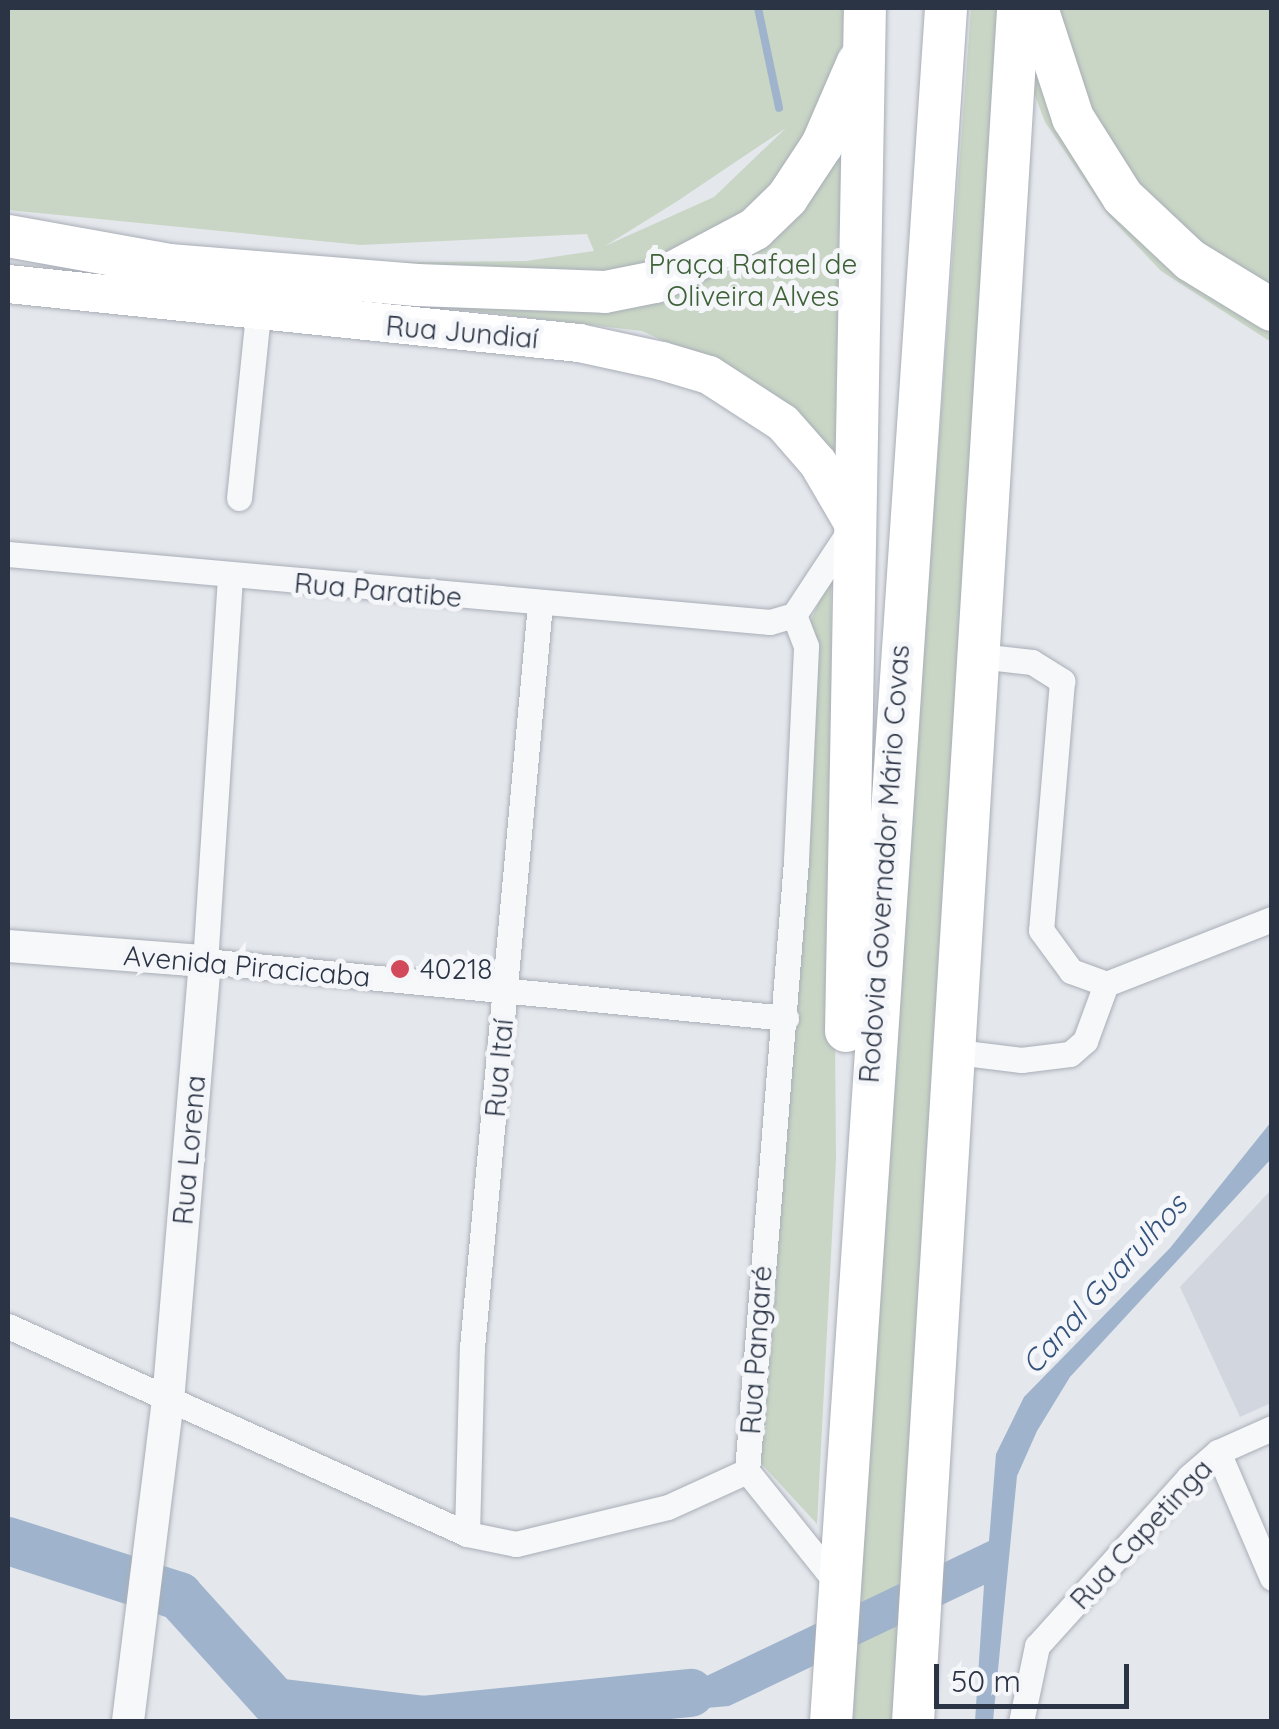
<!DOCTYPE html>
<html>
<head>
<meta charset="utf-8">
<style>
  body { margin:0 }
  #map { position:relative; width:1279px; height:1729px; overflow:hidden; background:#e4e7ec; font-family:Quicksand,sans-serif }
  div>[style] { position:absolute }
  .built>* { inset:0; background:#d2d6de }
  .green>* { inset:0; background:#c9d6c5 }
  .water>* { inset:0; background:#9fb4cc }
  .stream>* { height:8px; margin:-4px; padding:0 4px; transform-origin:4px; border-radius:4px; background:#9fb4cc }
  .river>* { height:48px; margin:-24px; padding:0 24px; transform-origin:24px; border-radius:24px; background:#9fb4cc }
  .roads { filter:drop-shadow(0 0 2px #a9aeb7) drop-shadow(0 0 2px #a9aeb7) }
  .minor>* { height:25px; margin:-12.5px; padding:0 12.5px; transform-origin:12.5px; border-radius:12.5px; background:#f7f8fa }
  .tertiary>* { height:32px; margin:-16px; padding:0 16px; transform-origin:16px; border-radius:16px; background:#f7f8fa }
  .secondary>* { height:38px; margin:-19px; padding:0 19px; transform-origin:19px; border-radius:19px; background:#fff }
  .trunk>* { height:42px; margin:-21px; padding:0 21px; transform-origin:21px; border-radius:21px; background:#fff }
  .dots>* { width:28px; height:28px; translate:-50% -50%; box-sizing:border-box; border:5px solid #f4f6f9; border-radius:50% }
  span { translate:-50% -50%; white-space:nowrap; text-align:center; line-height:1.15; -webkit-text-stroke:10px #f4f6f9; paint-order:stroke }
  .park-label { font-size:28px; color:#3f6138 }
  .street-label { font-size:28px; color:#2b3445 }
  .poi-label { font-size:28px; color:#2b3445 }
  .left { translate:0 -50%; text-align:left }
  .water-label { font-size:30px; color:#34527a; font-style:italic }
  .frame { position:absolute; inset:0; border:10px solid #2b3445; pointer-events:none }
  .scale { position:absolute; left:934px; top:1664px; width:195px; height:45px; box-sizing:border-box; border:5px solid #2b3445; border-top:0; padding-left:12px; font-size:30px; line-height:35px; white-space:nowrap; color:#2b3445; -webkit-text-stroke:8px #f4f6f9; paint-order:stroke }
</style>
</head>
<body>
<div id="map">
  <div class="built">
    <i style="clip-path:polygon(1271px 1190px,1271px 1403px,1240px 1417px,1180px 1287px)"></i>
  </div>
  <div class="green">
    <i style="clip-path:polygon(evenodd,8px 8px,871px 8px,850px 509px,715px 364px,642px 331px,8px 256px,235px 264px,526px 261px,594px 251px,587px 234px,361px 245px,8px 210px,8px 8px,786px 128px,714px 197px,605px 246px,676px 202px,786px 128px)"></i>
    <i style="clip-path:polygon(971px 8px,1005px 8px,901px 1721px,853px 1722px,872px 1344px)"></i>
    <i style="clip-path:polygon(1020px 8px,1271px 8px,1271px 342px,1161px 271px,1108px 215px,1045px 122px,1017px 47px)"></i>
    <i style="clip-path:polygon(831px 574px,836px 1159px,817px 1524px,759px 1461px,793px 1034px,811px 620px)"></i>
  </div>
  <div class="water">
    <i style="clip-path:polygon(1271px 1122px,1271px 1159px,1070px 1377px,1037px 1431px,1017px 1476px,993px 1721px,975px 1721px,984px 1585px,729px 1706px,625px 1715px,629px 1691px,698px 1680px,989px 1541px,996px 1454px,1024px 1397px,1170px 1248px)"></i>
  </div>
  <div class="stream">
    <i style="left:758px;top:8px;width:102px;rotate:78.1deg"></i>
  </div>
  <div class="river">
    <i style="left:8px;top:1541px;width:180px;rotate:17.8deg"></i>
    <i style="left:179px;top:1596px;width:143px;rotate:47.8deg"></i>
    <i style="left:275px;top:1702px;width:149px;rotate:6.9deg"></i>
    <i style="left:423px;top:1720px;width:269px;rotate:-5.8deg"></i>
  </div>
  <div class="roads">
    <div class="minor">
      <i style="left:239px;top:498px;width:186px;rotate:-84.1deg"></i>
      <i style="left:8px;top:554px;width:765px;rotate:5.1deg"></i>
      <i style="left:770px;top:622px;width:25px;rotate:-16deg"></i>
      <i style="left:794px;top:615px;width:102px;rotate:-56.6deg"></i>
      <i style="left:230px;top:577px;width:385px;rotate:93.7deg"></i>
      <i style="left:205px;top:961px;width:584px;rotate:5.6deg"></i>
      <i style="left:979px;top:656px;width:53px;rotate:6.5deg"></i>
      <i style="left:1032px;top:662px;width:36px;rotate:32deg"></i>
      <i style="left:1062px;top:681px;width:250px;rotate:94.8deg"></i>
      <i style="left:1041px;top:930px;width:51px;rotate:53.8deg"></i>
      <i style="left:1071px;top:971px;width:37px;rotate:20deg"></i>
      <i style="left:949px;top:1051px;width:73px;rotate:7.1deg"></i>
      <i style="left:1021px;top:1060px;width:49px;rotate:-7deg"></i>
      <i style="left:1070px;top:1054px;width:20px;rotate:-41deg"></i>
      <i style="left:1085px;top:1041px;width:61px;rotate:-69.8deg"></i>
      <i style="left:1106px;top:984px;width:178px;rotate:-21.4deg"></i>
      <i style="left:8px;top:1326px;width:504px;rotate:24.38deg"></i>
      <i style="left:467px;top:1534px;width:50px;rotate:11.5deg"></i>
      <i style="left:516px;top:1544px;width:156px;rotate:-13.7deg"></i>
      <i style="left:668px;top:1507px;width:87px;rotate:-24.5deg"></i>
      <i style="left:747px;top:1471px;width:613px;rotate:-85.41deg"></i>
      <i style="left:796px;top:860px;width:214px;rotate:-87.3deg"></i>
      <i style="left:806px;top:646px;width:33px;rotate:-111deg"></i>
      <i style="left:1218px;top:1452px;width:137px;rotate:66.8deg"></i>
      <i style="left:747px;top:1471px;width:141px;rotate:51.3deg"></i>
      <i style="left:467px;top:1534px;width:186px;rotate:-88.5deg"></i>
      <i style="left:472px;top:1348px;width:748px;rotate:-84.78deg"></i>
      <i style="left:1021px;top:1722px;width:78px;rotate:-78.1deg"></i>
      <i style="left:1037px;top:1646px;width:227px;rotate:-48deg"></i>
      <i style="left:1189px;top:1477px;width:38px;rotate:-41deg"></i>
      <i style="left:1218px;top:1452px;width:59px;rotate:-24deg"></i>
    </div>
    <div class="tertiary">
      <i style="left:8px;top:946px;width:198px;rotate:4.4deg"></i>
      <i style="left:205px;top:961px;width:441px;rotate:94.8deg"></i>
      <i style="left:168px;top:1400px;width:324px;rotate:97.1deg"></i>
    </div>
    <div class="secondary">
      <i style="left:8px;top:284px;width:574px;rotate:5.9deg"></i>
      <i style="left:579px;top:343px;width:85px;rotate:12.2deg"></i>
      <i style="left:662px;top:361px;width:49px;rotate:16.6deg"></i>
      <i style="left:709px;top:375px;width:88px;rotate:33deg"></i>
      <i style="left:783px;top:423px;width:53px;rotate:48.8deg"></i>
      <i style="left:818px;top:463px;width:64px;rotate:59.8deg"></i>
    </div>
    <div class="trunk">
      <i style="left:1037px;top:8px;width:116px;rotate:71.9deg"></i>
      <i style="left:1073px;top:118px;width:93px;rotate:57.7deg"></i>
      <i style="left:1123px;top:197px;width:92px;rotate:43.2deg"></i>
      <i style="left:1190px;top:260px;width:96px;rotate:31.4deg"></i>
      <i style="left:8px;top:236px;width:164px;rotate:10.2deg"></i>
      <i style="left:169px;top:265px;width:249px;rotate:4.6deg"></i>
      <i style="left:417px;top:285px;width:188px;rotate:2.1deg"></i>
      <i style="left:605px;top:292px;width:51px;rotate:-11.3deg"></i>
      <i style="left:655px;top:282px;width:113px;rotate:-27.9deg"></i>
      <i style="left:755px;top:229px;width:45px;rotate:-44.1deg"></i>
      <i style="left:787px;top:198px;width:64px;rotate:-56.6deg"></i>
      <i style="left:822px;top:145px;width:90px;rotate:-66.6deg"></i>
      <i style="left:846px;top:1031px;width:1023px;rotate:-88.94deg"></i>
      <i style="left:831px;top:1722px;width:1718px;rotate:-86.16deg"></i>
      <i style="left:913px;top:1722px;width:1717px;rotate:-86.49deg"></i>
    </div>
  </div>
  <div class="dots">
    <i style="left:400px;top:969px;background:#d1495b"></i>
  </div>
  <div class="park-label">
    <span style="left:753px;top:280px">Praça Rafael de<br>Oliveira Alves</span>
  </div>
  <div class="street-label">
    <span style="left:462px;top:332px;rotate:5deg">Rua Jundiaí</span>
    <span style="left:378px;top:590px;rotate:5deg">Rua Paratibe</span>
    <span style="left:884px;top:864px;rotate:-86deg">Rodovia Governador Mário Covas</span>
    <span style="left:247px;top:966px;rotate:5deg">Avenida Piracicaba</span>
    <span style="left:499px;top:1068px;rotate:-85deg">Rua Itaí</span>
    <span style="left:189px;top:1150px;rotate:-85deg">Rua Lorena</span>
    <span style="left:756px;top:1350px;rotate:-86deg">Rua Pangaré</span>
    <span style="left:1141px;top:1534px;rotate:-47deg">Rua Capetinga</span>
  </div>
  <div class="poi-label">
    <span class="left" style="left:420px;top:969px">40218</span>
  </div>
  <div class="water-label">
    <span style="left:1104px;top:1284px;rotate:-48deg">Canal Guarulhos</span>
  </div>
  <div class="frame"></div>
  <div class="scale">50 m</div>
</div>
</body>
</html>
